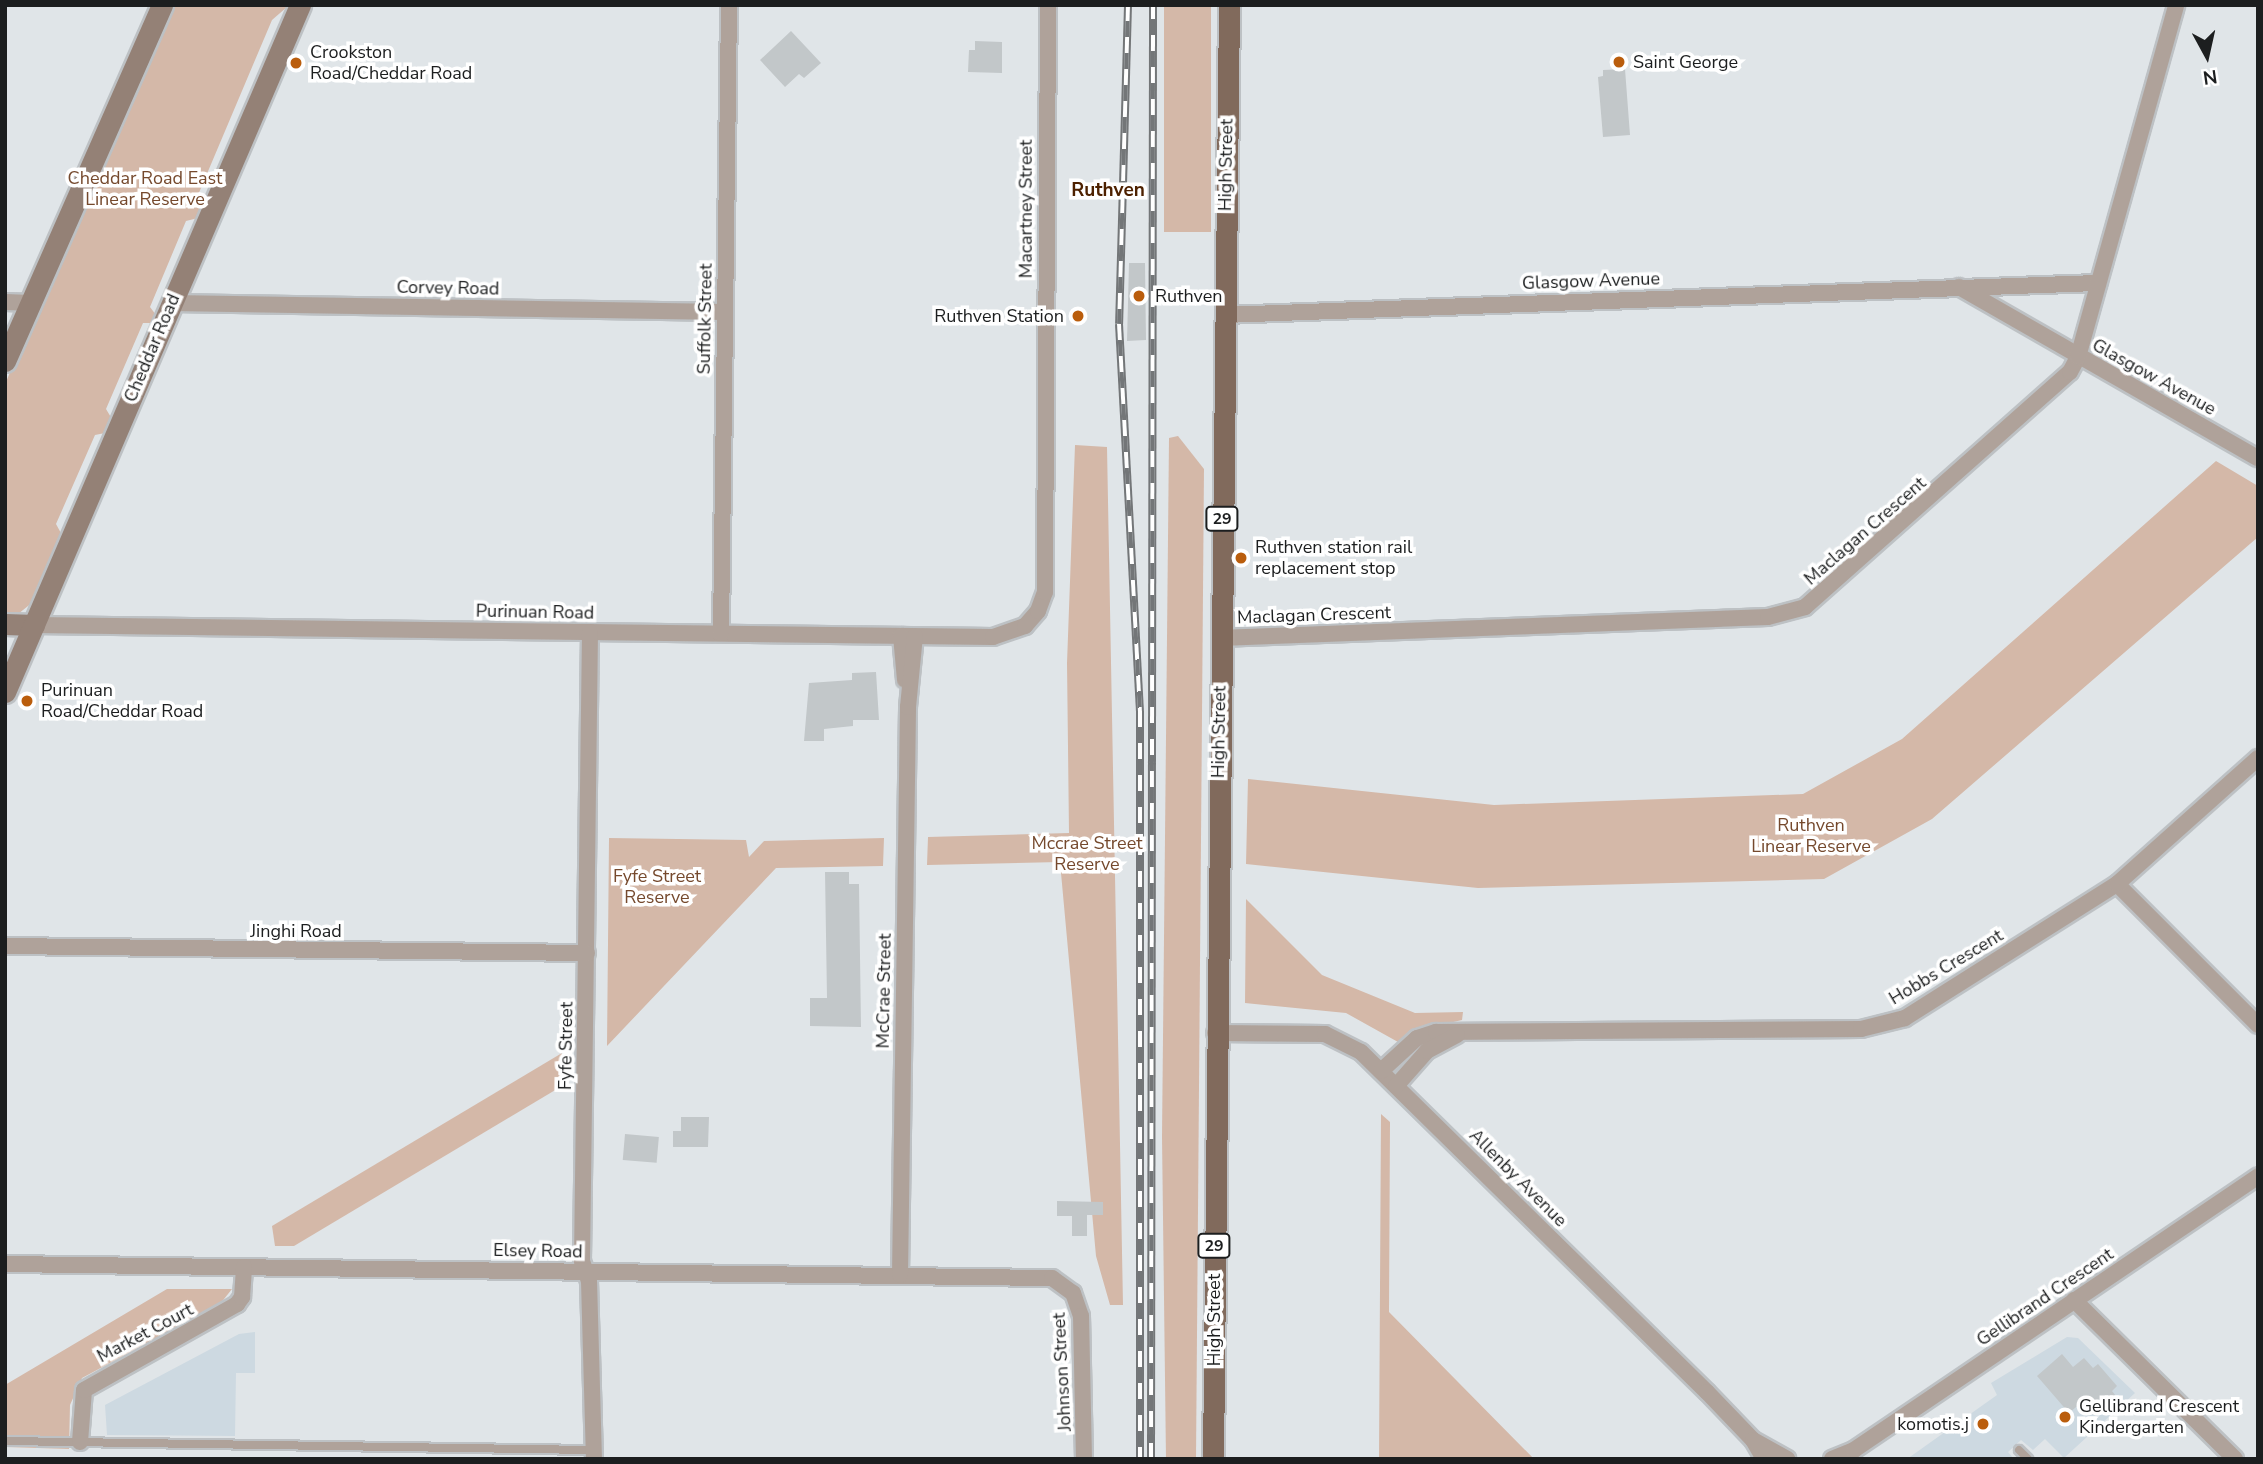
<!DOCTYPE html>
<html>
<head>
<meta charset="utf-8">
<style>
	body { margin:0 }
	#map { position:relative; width:2263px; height:1464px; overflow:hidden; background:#e0e5e8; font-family:"Nunito Sans",sans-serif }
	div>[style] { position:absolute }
	.built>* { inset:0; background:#cdd9e1 }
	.green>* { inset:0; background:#d4b8a8; transform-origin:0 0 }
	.building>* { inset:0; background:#c2c7c9; transform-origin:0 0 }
	.roads { filter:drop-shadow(2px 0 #bdc1c4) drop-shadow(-2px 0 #bdc1c4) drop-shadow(0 2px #bdc1c4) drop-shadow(0 -2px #bdc1c4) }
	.lane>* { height:8px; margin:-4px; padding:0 4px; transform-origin:4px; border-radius:4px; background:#afa29a }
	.street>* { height:16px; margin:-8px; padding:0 8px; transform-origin:8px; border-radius:8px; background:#afa29a }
	.secondary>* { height:21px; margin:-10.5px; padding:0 10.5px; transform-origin:10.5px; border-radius:10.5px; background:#948176 }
	.primary>* { height:21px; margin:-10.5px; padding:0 10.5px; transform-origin:10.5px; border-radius:10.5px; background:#816a5c }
	.rail>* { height:8px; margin-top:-4px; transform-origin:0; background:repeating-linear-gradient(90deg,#fff 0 16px,#737678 0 32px); box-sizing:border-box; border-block:2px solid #737678 }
	.dots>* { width:19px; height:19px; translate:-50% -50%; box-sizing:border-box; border:4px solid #fff; border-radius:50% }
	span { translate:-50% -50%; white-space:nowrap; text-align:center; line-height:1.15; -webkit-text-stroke:7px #fff; paint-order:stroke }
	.shield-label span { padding:2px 5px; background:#fff; border:2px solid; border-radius:5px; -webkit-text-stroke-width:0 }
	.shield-label { font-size:16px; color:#1c1e1f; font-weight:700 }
	.poi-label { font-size:18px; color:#1c1e1f }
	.left { translate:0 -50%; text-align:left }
	.right { translate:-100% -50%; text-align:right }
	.street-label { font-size:18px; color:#1c1e1f }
	.park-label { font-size:18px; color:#75492d }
	.neighbourhood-label { font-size:19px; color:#4d2100; font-weight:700 }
	.frame { position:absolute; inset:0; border:7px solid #1c1e1f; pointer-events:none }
	.north { position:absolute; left:2172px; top:21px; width:70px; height:70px; -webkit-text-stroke:5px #fff; paint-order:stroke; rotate:172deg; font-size:19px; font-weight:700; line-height:28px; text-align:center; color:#1c1e1f }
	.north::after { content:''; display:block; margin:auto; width:24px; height:32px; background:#1c1e1f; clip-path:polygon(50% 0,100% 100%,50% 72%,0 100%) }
</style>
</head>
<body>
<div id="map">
	<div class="built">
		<div style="clip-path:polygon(255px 1332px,255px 1373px,236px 1373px,235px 1436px,107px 1435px,105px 1405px,239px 1334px)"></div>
		<div style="clip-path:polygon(2067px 1337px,2078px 1338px,2135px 1393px,2064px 1458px,2045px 1439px,2033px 1450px,2021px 1440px,2008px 1452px,2014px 1459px,1907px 1459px,1997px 1395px,1991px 1383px)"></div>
	</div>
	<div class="green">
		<div style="clip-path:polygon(170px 5px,287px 7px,272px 20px,198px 195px,204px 205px,198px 218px,186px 221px,150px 307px,156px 315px,152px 323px,143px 323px,106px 409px,112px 419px,105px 433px,95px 435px,56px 524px,62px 535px,33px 602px,18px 614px,5px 614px,5px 384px)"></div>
		<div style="left:1164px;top:5px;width:47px;height:227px"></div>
		<div style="clip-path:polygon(1178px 436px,1204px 469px,1196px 1459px,1166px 1459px,1162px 1137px,1169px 438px)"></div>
		<div style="clip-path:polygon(1075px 445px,1107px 447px,1123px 1305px,1110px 1305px,1096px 1256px,1060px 862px,927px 865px,928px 837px,1069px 833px,1067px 663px)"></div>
		<div style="clip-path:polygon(2216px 461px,2258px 486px,2258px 537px,1932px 819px,1824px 879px,1478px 888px,1246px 864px,1248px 779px,1494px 805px,1803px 794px,1902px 739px)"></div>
		<div style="clip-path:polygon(609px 838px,746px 840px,749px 857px,764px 841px,884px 838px,883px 866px,776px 868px,607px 1046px)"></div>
		<div style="clip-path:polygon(1246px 899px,1322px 975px,1415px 1013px,1463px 1012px,1462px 1020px,1419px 1030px,1398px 1042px,1346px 1013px,1245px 1003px)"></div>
		<div style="clip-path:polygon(562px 1053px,562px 1086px,294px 1246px,275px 1246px,272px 1226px)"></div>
		<div style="clip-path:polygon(1381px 1114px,1390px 1122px,1389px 1312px,1534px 1459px,1379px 1459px)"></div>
		<div style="clip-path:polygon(167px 1289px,232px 1289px,220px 1304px,82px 1378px,70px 1405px,69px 1449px,5px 1447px,5px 1385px)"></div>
	</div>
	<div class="building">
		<div style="clip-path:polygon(791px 31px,821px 63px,804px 78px,799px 74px,785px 87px,760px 60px)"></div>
		<div style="clip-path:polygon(975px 41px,1002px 42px,1002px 73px,968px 72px,969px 50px,975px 50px)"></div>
		<div style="clip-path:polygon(1625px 69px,1630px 135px,1603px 137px,1598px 77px,1603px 76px,1603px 70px)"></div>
		<div style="clip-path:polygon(1129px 263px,1145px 263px,1146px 340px,1127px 341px)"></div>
		<div style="clip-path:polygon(876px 672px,879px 720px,853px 720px,853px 726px,824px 729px,824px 741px,804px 741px,809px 683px,852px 680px,852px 673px)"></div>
		<div style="clip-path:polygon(825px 872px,849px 872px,849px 884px,859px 884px,861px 1027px,810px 1026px,810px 998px,827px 998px)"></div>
		<div style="clip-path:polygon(681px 1117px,709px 1117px,708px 1147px,673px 1147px,673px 1131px,681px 1131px)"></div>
		<div style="left:625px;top:1134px;width:34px;height:26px;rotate:5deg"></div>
		<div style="clip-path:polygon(1057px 1201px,1103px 1202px,1103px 1215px,1087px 1215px,1087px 1236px,1072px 1236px,1072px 1216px,1057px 1216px)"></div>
		<div style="clip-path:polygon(2062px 1354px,2073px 1367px,2084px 1358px,2093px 1368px,2098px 1364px,2117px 1386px,2112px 1391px,2116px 1396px,2093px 1415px,2082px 1402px,2069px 1413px,2037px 1376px)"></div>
	</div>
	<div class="roads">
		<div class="lane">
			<div style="left:5px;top:1441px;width:586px;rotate:0.88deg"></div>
			<div style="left:2019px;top:1450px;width:13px;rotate:45deg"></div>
		</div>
		<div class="street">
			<div style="left:1959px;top:287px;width:344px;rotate:29.8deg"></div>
			<div style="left:5px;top:302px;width:25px;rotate:2deg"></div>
			<div style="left:172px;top:303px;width:552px;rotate:0.93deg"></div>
			<div style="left:1224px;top:315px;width:875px;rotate:-2.1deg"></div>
			<div style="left:34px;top:625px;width:959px;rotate:0.72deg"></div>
			<div style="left:993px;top:637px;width:34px;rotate:-19deg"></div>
			<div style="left:1025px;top:626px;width:20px;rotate:-49deg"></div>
			<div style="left:1038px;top:611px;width:20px;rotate:-70deg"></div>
			<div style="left:1045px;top:592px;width:587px;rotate:-89.71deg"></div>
			<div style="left:590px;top:632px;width:629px;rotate:90.73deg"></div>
			<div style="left:582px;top:1261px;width:21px;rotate:71deg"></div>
			<div style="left:589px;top:1281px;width:178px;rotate:88.4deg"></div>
			<div style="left:721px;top:633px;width:628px;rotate:-89.27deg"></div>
			<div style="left:901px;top:636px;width:44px;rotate:84.8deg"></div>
			<div style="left:1220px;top:638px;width:548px;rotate:-2.19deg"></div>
			<div style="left:1768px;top:617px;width:38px;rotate:-15deg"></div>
			<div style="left:1805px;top:607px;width:354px;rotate:-41.6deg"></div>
			<div style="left:2070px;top:372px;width:17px;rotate:-62deg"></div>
			<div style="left:2078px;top:357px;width:365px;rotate:-74.4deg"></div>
			<div style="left:2117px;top:884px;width:199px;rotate:45deg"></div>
			<div style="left:5px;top:946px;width:582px;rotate:0.69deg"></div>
			<div style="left:1215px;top:1033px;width:110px;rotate:0.5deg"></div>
			<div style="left:1325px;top:1034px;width:40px;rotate:26.6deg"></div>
			<div style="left:1361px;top:1052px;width:485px;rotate:44.5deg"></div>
			<div style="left:1707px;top:1392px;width:66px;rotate:46.2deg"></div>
			<div style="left:1753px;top:1440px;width:22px;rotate:60deg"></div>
			<div style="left:1381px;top:1071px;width:49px;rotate:-42.5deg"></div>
			<div style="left:1417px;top:1038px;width:20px;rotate:-18deg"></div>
			<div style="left:1436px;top:1032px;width:425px;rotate:-0.4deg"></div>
			<div style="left:1861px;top:1029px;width:45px;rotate:-14deg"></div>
			<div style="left:1905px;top:1018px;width:251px;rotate:-32.3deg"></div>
			<div style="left:2117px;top:884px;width:189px;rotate:-41.8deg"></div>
			<div style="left:1396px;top:1086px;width:47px;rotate:-48.5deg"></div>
			<div style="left:1427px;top:1051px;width:34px;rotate:-28deg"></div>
			<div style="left:5px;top:1264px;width:1047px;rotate:0.77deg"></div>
			<div style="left:1052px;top:1278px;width:26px;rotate:36deg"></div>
			<div style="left:1073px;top:1293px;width:24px;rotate:71deg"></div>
			<div style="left:1081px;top:1316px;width:143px;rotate:88.8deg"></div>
			<div style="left:900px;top:1275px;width:568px;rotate:-89.19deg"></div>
			<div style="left:908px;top:707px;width:71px;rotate:-84.4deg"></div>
			<div style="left:2074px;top:1300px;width:226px;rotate:44.6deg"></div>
			<div style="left:1755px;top:1441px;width:37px;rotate:29deg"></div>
			<div style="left:80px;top:1442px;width:52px;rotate:-85.6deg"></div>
			<div style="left:84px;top:1390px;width:176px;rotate:-29.3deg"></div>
			<div style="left:237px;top:1304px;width:9px;rotate:-54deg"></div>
			<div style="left:242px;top:1297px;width:30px;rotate:-86deg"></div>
			<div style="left:1832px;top:1459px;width:24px;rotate:-22deg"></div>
			<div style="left:1854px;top:1450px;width:488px;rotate:-34.1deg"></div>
		</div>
		<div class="secondary">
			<div style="left:5px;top:361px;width:389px;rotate:-66.2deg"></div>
			<div style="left:5px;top:624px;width:29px;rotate:2deg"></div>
			<div style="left:5px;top:692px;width:748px;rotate:-66.76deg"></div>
		</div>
		<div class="primary">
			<div style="left:1213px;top:1459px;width:1454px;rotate:-89.37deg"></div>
		</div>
	</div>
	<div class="rail">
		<div style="left:1128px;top:5px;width:319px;rotate:91.6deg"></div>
		<div style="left:1119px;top:324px;width:388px;rotate:86.9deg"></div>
		<div style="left:1140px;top:711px;width:748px;rotate:90deg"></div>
		<div style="left:1151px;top:1459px;width:1454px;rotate:-89.92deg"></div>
	</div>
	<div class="dots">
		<div style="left:1619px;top:62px;background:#ba5d0c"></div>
		<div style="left:296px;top:63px;background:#ba5d0c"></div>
		<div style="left:1139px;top:296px;background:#ba5d0c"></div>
		<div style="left:1078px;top:316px;background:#ba5d0c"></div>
		<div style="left:1241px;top:558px;background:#ba5d0c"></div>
		<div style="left:27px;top:701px;background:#ba5d0c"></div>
		<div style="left:2065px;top:1417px;background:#ba5d0c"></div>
		<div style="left:1983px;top:1424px;background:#ba5d0c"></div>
	</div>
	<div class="shield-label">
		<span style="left:1222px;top:519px">29</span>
		<span style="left:1214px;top:1246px">29</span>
	</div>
	<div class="poi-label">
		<span class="left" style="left:310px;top:63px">Crookston<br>Road/Cheddar Road</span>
		<span class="left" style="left:1633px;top:62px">Saint George</span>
		<span class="left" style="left:1155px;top:296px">Ruthven</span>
		<span class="right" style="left:1064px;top:316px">Ruthven Station</span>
		<span class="left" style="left:1255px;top:558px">Ruthven station rail<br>replacement stop</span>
		<span class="left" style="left:41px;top:701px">Purinuan<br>Road/Cheddar Road</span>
		<span class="left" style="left:2079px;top:1417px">Gellibrand Crescent<br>Kindergarten</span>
		<span class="right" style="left:1969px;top:1424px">komotis.j</span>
	</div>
	<div class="street-label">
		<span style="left:1226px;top:165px;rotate:-89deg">High Street</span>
		<span style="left:1026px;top:209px;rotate:-90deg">Macartney Street</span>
		<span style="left:1591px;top:281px;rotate:-2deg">Glasgow Avenue</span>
		<span style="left:448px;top:288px;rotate:1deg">Corvey Road</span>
		<span style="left:705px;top:319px;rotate:-89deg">Suffolk Street</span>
		<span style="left:152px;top:348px;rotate:-67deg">Cheddar Road</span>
		<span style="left:2154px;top:377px;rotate:29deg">Glasgow Avenue</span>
		<span style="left:1865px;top:531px;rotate:-41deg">Maclagan Crescent</span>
		<span style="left:535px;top:612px;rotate:1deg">Purinuan Road</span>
		<span style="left:1314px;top:615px;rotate:-2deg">Maclagan Crescent</span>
		<span style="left:1219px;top:732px;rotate:-89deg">High Street</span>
		<span style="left:296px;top:931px">Jinghi Road</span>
		<span style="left:1946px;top:967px;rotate:-31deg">Hobbs Crescent</span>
		<span style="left:884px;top:991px;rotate:-89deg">McCrae Street</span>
		<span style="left:566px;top:1046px;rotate:-89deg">Fyfe Street</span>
		<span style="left:1518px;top:1178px;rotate:45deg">Allenby Avenue</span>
		<span style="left:538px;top:1251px;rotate:1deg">Elsey Road</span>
		<span style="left:2045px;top:1297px;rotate:-34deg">Gellibrand Crescent</span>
		<span style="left:1214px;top:1320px;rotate:-90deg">High Street</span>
		<span style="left:145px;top:1333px;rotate:-28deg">Market Court</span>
		<span style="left:1062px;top:1372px;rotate:-93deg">Johnson Street</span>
	</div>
	<div class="park-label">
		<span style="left:145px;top:189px">Cheddar Road East<br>Linear Reserve</span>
		<span style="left:1811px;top:836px">Ruthven<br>Linear Reserve</span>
		<span style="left:1087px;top:854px">Mccrae Street<br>Reserve</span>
		<span style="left:657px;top:887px">Fyfe Street<br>Reserve</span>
	</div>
	<div class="neighbourhood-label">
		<span style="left:1108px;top:191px">Ruthven</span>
	</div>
	<div class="frame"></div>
	<div class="north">N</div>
</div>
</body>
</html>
